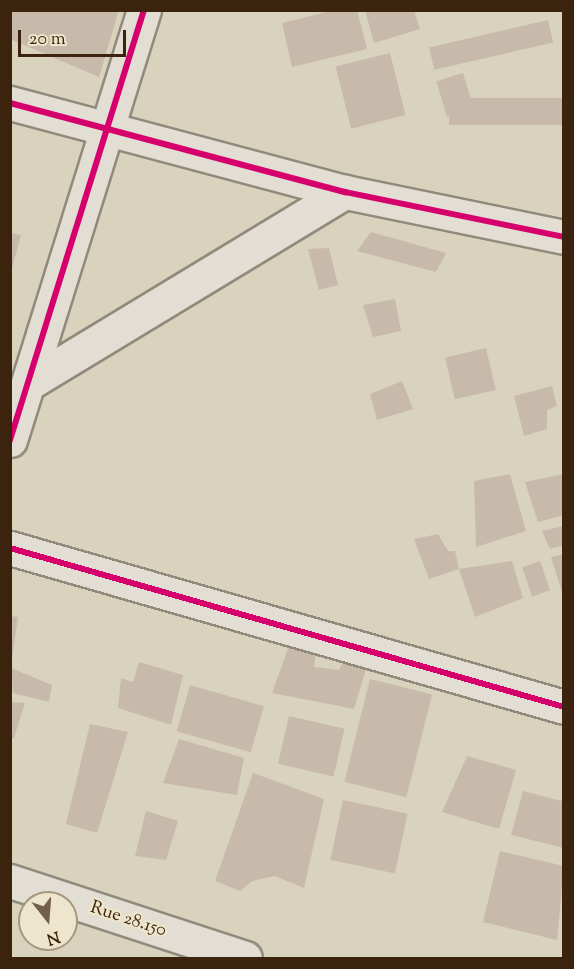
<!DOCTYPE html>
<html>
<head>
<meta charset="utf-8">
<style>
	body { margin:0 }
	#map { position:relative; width:574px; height:969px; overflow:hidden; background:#d9d2bd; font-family:"Sorts Mill Goudy",serif }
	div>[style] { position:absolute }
	.building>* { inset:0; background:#c8baaa; transform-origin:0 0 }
	.roads { filter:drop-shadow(2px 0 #918a7c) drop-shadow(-2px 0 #918a7c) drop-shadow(0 2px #918a7c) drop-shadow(0 -2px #918a7c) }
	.minor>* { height:33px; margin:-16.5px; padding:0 16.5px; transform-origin:16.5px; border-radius:16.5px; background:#e2ded3 }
	.cycleway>* { height:6px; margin:-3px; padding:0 3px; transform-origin:3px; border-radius:3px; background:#d6006c }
	span { translate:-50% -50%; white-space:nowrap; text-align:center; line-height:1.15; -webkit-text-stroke:4.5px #ede6cd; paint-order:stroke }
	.street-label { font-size:18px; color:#3c230d }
	.frame { position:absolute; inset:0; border:12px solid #3c230d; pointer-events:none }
	.north { position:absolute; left:18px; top:891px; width:60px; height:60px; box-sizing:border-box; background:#ede6cd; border:2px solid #a69880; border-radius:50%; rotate:163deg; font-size:16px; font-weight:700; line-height:24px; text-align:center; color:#3c230d }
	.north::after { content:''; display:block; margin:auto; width:21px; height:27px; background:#73604b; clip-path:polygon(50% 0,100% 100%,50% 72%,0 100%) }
	.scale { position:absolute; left:18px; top:30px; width:108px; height:27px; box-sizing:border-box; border:3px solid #3c230d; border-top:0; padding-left:8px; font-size:18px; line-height:21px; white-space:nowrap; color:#3c230d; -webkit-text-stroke:4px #ede6cd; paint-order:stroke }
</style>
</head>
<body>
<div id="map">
	<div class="building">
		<div style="clip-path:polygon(10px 10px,119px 10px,99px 77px,10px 39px)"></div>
		<div style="clip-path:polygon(334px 10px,357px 10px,367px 49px,292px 67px,282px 23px)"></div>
		<div style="clip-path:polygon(365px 10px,414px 10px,420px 29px,374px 43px)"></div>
		<div style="left:548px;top:20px;width:23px;height:122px;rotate:77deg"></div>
		<div style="left:390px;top:53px;width:64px;height:56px;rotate:76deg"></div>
		<div style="left:463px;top:73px;width:37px;height:28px;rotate:73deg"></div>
		<div style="left:564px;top:98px;width:27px;height:115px;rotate:90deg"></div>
		<div style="clip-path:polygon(371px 232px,446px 253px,436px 272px,357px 251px)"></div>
		<div style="clip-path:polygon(10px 233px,21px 235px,11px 272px,10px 272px)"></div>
		<div style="clip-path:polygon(329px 248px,338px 285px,319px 290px,308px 249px)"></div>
		<div style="clip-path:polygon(395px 299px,401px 331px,373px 337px,363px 305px)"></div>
		<div style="left:486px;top:348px;width:43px;height:42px;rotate:77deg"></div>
		<div style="clip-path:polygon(402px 381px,413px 409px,377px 420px,370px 394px)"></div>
		<div style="clip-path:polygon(552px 386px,557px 406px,547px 410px,547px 429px,524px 436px,514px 396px)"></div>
		<div style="clip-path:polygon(510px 474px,526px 531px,476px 547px,474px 481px)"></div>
		<div style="clip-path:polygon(564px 474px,564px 515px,538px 522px,525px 482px)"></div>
		<div style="clip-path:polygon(564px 526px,564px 545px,550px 549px,542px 531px)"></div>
		<div style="clip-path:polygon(438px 534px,448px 551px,455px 551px,459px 569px,429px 579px,414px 539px)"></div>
		<div style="clip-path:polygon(564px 554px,564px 595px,563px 595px,551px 557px)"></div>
		<div style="clip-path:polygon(512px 561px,523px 598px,475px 617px,459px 569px)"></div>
		<div style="left:540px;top:561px;width:31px;height:19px;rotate:71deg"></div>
		<div style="clip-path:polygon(10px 616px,18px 617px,12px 660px,10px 660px)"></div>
		<div style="clip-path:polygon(290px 643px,317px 647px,314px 667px,339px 670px,348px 652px,370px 656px,354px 709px,272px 693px)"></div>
		<div style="clip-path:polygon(139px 662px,183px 675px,171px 725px,118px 708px,121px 678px,133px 682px)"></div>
		<div style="clip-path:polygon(11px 668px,52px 685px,49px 702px,13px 693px)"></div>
		<div style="left:370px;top:679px;width:64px;height:106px;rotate:14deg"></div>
		<div style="left:190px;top:685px;width:77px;height:48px;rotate:16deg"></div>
		<div style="clip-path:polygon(10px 702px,25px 703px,14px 738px,10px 738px)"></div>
		<div style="left:289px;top:716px;width:57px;height:49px;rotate:13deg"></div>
		<div style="clip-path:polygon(90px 724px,128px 732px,97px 833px,66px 824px)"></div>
		<div style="clip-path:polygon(179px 739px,244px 758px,237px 795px,163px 783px)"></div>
		<div style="clip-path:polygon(467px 756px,516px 770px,499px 829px,442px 812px)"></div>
		<div style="clip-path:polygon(253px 773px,324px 799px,304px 888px,275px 876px,252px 881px,240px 891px,215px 881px)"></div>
		<div style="clip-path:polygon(523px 791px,561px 801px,564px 794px,564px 848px,511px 835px)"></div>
		<div style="left:343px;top:800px;width:66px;height:61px;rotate:12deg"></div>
		<div style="clip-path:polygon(146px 811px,178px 821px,166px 860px,135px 856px)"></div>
		<div style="clip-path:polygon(500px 851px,564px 866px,557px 940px,483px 922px)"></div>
	</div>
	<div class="roads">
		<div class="minor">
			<div style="left:10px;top:103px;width:347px;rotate:14.9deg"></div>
			<div style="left:345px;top:192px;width:224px;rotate:11.6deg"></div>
			<div style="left:29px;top:383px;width:369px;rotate:-31.2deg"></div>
			<div style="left:10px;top:440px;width:450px;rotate:-72.7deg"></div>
			<div style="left:10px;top:548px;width:576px;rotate:16.01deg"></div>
			<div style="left:10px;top:881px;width:247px;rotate:18.1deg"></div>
		</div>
	</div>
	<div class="cycleway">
		<div style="left:10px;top:103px;width:347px;rotate:14.9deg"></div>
		<div style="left:345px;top:192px;width:224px;rotate:11.6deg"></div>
		<div style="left:10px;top:440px;width:450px;rotate:-72.7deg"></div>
		<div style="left:10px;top:548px;width:576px;rotate:16.01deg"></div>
	</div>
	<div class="street-label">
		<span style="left:128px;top:920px;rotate:18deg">Rue 28.150</span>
	</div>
	<div class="frame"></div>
	<div class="north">N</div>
	<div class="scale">20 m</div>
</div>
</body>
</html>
